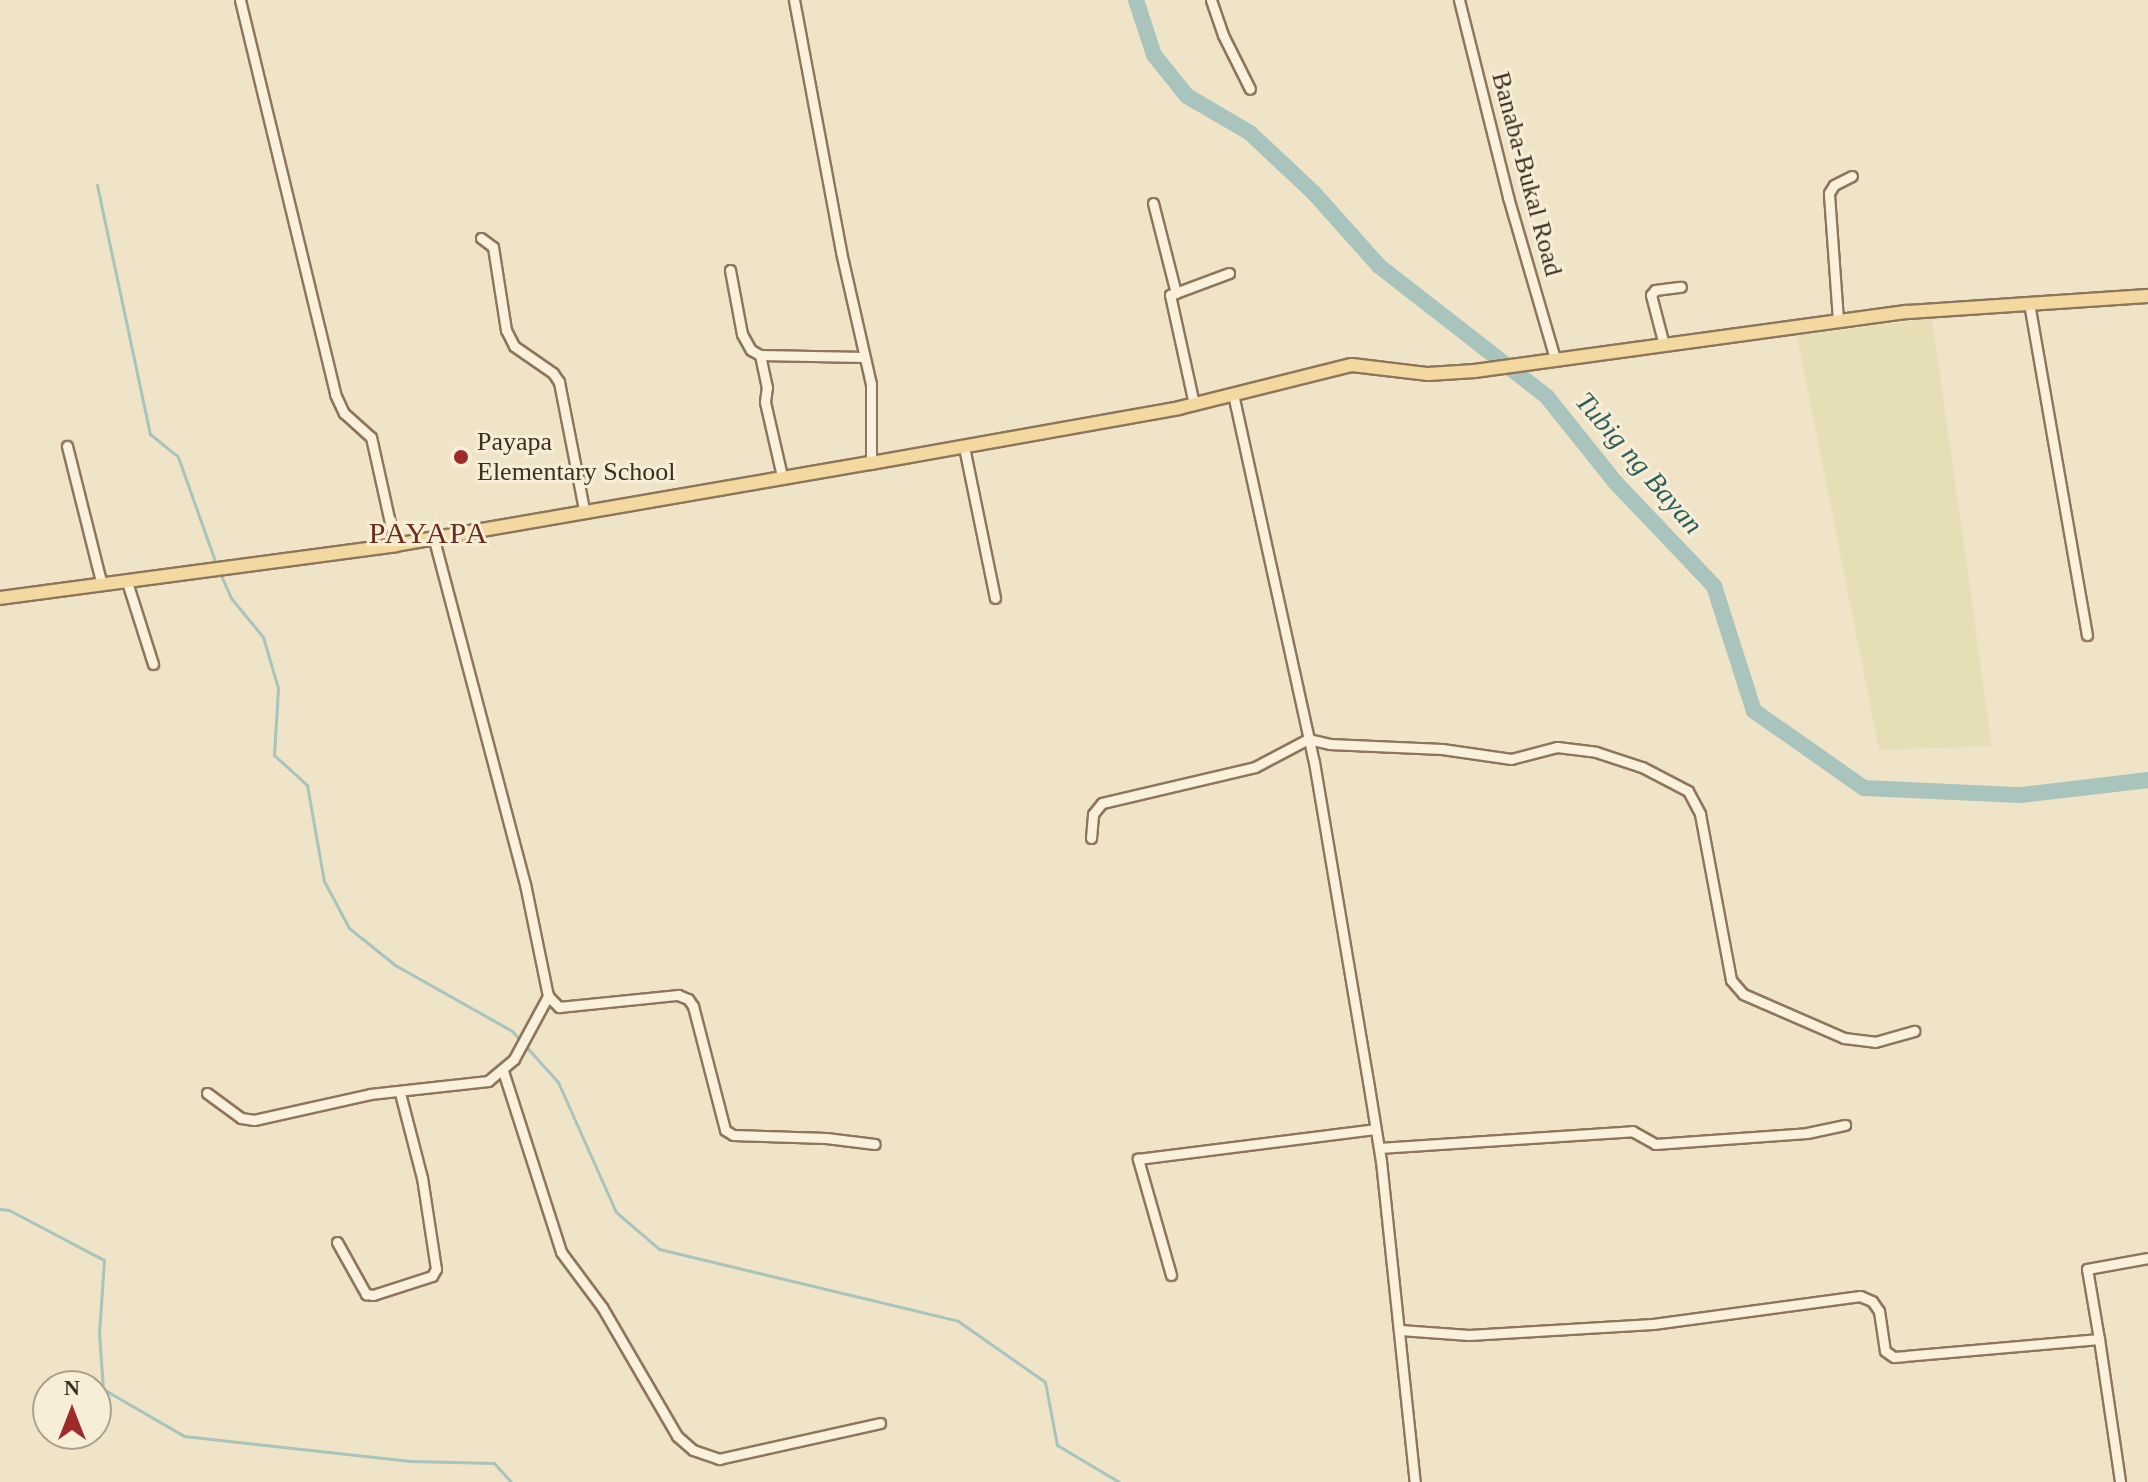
<!DOCTYPE html>
<html>
<head>
<meta charset="utf-8">
<style>
	body { margin:0 }
	#map { position:relative; width:2148px; height:1482px; overflow:hidden; background:#f0e4c8; font-family:Georgia,serif }
	div>[style] { position:absolute }
	.farmland>* { inset:0; background:#e6deb5 }
	.stream>* { height:3px; margin:-1.5px; padding:0 1.5px; transform-origin:1.5px; border-radius:1.5px; background:#a9c4bc }
	.river>* { height:16px; margin:-8px; padding:0 8px; transform-origin:8px; border-radius:8px; background:#a9c4bc }
	.roads { filter:drop-shadow(2px 0 #8d765c) drop-shadow(-2px 0 #8d765c) drop-shadow(0 2px #8d765c) drop-shadow(0 -2px #8d765c) }
	.minor>* { height:9px; margin:-4.5px; padding:0 4.5px; transform-origin:4.5px; border-radius:4.5px; background:#faf1dc }
	.major>* { height:12px; margin:-6px; padding:0 6px; transform-origin:6px; border-radius:6px; background:#f3d9a0 }
	.dots>* { width:22px; height:22px; translate:-50% -50%; box-sizing:border-box; border:4px solid #f7eed8; border-radius:50% }
	span { translate:-50% -50%; white-space:nowrap; text-align:center; line-height:1.15; -webkit-text-stroke:6px #f7eed8; paint-order:stroke }
	.street-label { font-size:26px; color:#3d2e20 }
	.poi-label { font-size:26px; color:#3d2e20 }
	.left { translate:0 -50%; text-align:left }
	.water-label { font-size:28px; color:#2f5d5a; font-style:italic }
	.quarter-label { font-size:30px; color:#6b2e1e; letter-spacing:2px }
	.north { position:absolute; left:32px; top:1370px; width:80px; height:80px; box-sizing:border-box; background:#f7eed8; border:2px solid #ada18e; border-radius:50%; rotate:0deg; font-size:22px; font-weight:700; line-height:32px; text-align:center; color:#3d2e20 }
	.north::after { content:''; display:block; margin:auto; width:28px; height:36px; background:#9e2a2b; clip-path:polygon(50% 0,100% 100%,50% 72%,0 100%) }
</style>
</head>
<body>
<div id="map">
	<div class="farmland">
		<div style="clip-path:polygon(1932px 318px,1992px 746px,1879px 750px,1797px 336px)"></div>
	</div>
	<div class="stream">
		<div style="left:97px;top:185px;width:255px;rotate:78deg"></div>
		<div style="left:150px;top:434px;width:36px;rotate:39deg"></div>
		<div style="left:178px;top:457px;width:114px;rotate:70.4deg"></div>
		<div style="left:219px;top:571px;width:30px;rotate:66deg"></div>
		<div style="left:231px;top:598px;width:50px;rotate:50.6deg"></div>
		<div style="left:263px;top:637px;width:53px;rotate:73.6deg"></div>
		<div style="left:278px;top:688px;width:67px;rotate:93.4deg"></div>
		<div style="left:274px;top:755px;width:45px;rotate:42.3deg"></div>
		<div style="left:307px;top:785px;width:97px;rotate:80deg"></div>
		<div style="left:324px;top:881px;width:53px;rotate:62deg"></div>
		<div style="left:349px;top:928px;width:59px;rotate:38.8deg"></div>
		<div style="left:395px;top:965px;width:134px;rotate:29.4deg"></div>
		<div style="left:512px;top:1031px;width:69px;rotate:48deg"></div>
		<div style="left:558px;top:1082px;width:142px;rotate:66deg"></div>
		<div style="left:616px;top:1212px;width:57px;rotate:40.7deg"></div>
		<div style="left:659px;top:1249px;width:308px;rotate:13.5deg"></div>
		<div style="left:958px;top:1321px;width:106px;rotate:35deg"></div>
		<div style="left:1045px;top:1382px;width:64px;rotate:79.2deg"></div>
		<div style="left:1057px;top:1445px;width:72px;rotate:30.8deg"></div>
		<div style="left:0;top:1209px;width:9px;rotate:6deg"></div>
		<div style="left:9px;top:1210px;width:107px;rotate:27.8deg"></div>
		<div style="left:104px;top:1260px;width:73px;rotate:93.9deg"></div>
		<div style="left:99px;top:1333px;width:56px;rotate:85.9deg"></div>
		<div style="left:103px;top:1389px;width:94px;rotate:30.1deg"></div>
		<div style="left:184px;top:1436px;width:228px;rotate:6.3deg"></div>
		<div style="left:411px;top:1461px;width:83px;rotate:1.4deg"></div>
		<div style="left:494px;top:1463px;width:25px;rotate:48deg"></div>
	</div>
	<div class="river">
		<div style="left:1136px;top:0;width:58px;rotate:71.9deg"></div>
		<div style="left:1154px;top:55px;width:53px;rotate:51.2deg"></div>
		<div style="left:1187px;top:96px;width:73px;rotate:30.4deg"></div>
		<div style="left:1250px;top:133px;width:88px;rotate:43.2deg"></div>
		<div style="left:1314px;top:193px;width:98px;rotate:48.3deg"></div>
		<div style="left:1379px;top:266px;width:213px;rotate:37.9deg"></div>
		<div style="left:1547px;top:397px;width:109px;rotate:51.3deg"></div>
		<div style="left:1615px;top:482px;width:144px;rotate:46.4deg"></div>
		<div style="left:1714px;top:586px;width:131px;rotate:72.3deg"></div>
		<div style="left:1754px;top:711px;width:134px;rotate:35deg"></div>
		<div style="left:1864px;top:788px;width:157px;rotate:2.6deg"></div>
		<div style="left:2021px;top:795px;width:128px;rotate:-6.7deg"></div>
	</div>
	<div class="roads">
		<div class="minor">
			<div style="left:240px;top:0;width:405px;rotate:76.4deg"></div>
			<div style="left:335px;top:394px;width:21px;rotate:65deg"></div>
			<div style="left:344px;top:413px;width:36px;rotate:42deg"></div>
			<div style="left:371px;top:437px;width:111px;rotate:77.5deg"></div>
			<div style="left:794px;top:0;width:256px;rotate:79.4deg"></div>
			<div style="left:841px;top:252px;width:135px;rotate:77.2deg"></div>
			<div style="left:871px;top:384px;width:79px;rotate:90deg"></div>
			<div style="left:1211px;top:0;width:37px;rotate:71deg"></div>
			<div style="left:1223px;top:35px;width:60px;rotate:63.4deg"></div>
			<div style="left:1459px;top:0;width:203px;rotate:76deg"></div>
			<div style="left:1508px;top:197px;width:169px;rotate:73.8deg"></div>
			<div style="left:1153px;top:203px;width:93px;rotate:75.7deg"></div>
			<div style="left:481px;top:238px;width:15px;rotate:37deg"></div>
			<div style="left:493px;top:247px;width:84px;rotate:81.1deg"></div>
			<div style="left:506px;top:330px;width:18px;rotate:63deg"></div>
			<div style="left:514px;top:346px;width:47px;rotate:34.7deg"></div>
			<div style="left:553px;top:373px;width:11px;rotate:56deg"></div>
			<div style="left:559px;top:382px;width:130px;rotate:78.9deg"></div>
			<div style="left:730px;top:270px;width:65px;rotate:79.4deg"></div>
			<div style="left:742px;top:334px;width:18px;rotate:61deg"></div>
			<div style="left:751px;top:350px;width:10px;rotate:29deg"></div>
			<div style="left:760px;top:355px;width:104px;rotate:1.1deg"></div>
			<div style="left:2029px;top:303px;width:337px;rotate:80.1deg"></div>
			<div style="left:1838px;top:320px;width:127px;rotate:-94.1deg"></div>
			<div style="left:1829px;top:193px;width:9px;rotate:-58deg"></div>
			<div style="left:1834px;top:185px;width:20px;rotate:-27deg"></div>
			<div style="left:1664px;top:345px;width:52px;rotate:-104.6deg"></div>
			<div style="left:1651px;top:295px;width:6px;rotate:-51deg"></div>
			<div style="left:1655px;top:290px;width:26px;rotate:-7deg"></div>
			<div style="left:760px;top:355px;width:33px;rotate:78deg"></div>
			<div style="left:767px;top:387px;width:15px;rotate:98deg"></div>
			<div style="left:765px;top:402px;width:76px;rotate:77.1deg"></div>
			<div style="left:1233px;top:394px;width:377px;rotate:77.6deg"></div>
			<div style="left:1314px;top:762px;width:324px;rotate:80.4deg"></div>
			<div style="left:1368px;top:1081px;width:81px;rotate:80.8deg"></div>
			<div style="left:1381px;top:1161px;width:323px;rotate:84deg"></div>
			<div style="left:1194px;top:404px;width:112px;rotate:-102.4deg"></div>
			<div style="left:1170px;top:295px;width:63px;rotate:-20.4deg"></div>
			<div style="left:67px;top:446px;width:143px;rotate:75.9deg"></div>
			<div style="left:964px;top:447px;width:154px;rotate:78.4deg"></div>
			<div style="left:433px;top:536px;width:360px;rotate:75.2deg"></div>
			<div style="left:525px;top:884px;width:114px;rotate:78.4deg"></div>
			<div style="left:548px;top:996px;width:16px;rotate:45deg"></div>
			<div style="left:559px;top:1007px;width:120px;rotate:-5.8deg"></div>
			<div style="left:678px;top:995px;width:11px;rotate:22deg"></div>
			<div style="left:688px;top:999px;width:9px;rotate:54deg"></div>
			<div style="left:693px;top:1006px;width:128px;rotate:75.5deg"></div>
			<div style="left:725px;top:1130px;width:9px;rotate:32deg"></div>
			<div style="left:733px;top:1135px;width:93px;rotate:1.8deg"></div>
			<div style="left:826px;top:1138px;width:49px;rotate:7deg"></div>
			<div style="left:127px;top:582px;width:86px;rotate:72.4deg"></div>
			<div style="left:1091px;top:838px;width:24px;rotate:-85deg"></div>
			<div style="left:1093px;top:814px;width:14px;rotate:-51deg"></div>
			<div style="left:1102px;top:803px;width:157px;rotate:-13.2deg"></div>
			<div style="left:1255px;top:767px;width:60px;rotate:-27.8deg"></div>
			<div style="left:1308px;top:739px;width:22px;rotate:13deg"></div>
			<div style="left:1329px;top:744px;width:113px;rotate:2.5deg"></div>
			<div style="left:1442px;top:749px;width:70px;rotate:8.2deg"></div>
			<div style="left:1511px;top:759px;width:48px;rotate:-14.6deg"></div>
			<div style="left:1557px;top:747px;width:39px;rotate:7deg"></div>
			<div style="left:1596px;top:752px;width:48px;rotate:18.1deg"></div>
			<div style="left:1642px;top:767px;width:52px;rotate:27.6deg"></div>
			<div style="left:1688px;top:791px;width:26px;rotate:62deg"></div>
			<div style="left:1700px;top:814px;width:169px;rotate:79.4deg"></div>
			<div style="left:1731px;top:980px;width:18px;rotate:49deg"></div>
			<div style="left:1743px;top:994px;width:110px;rotate:23.5deg"></div>
			<div style="left:1844px;top:1038px;width:31px;rotate:7deg"></div>
			<div style="left:1875px;top:1042px;width:41px;rotate:-15.8deg"></div>
			<div style="left:503px;top:1071px;width:190px;rotate:72.2deg"></div>
			<div style="left:561px;top:1252px;width:69px;rotate:53.3deg"></div>
			<div style="left:602px;top:1307px;width:149px;rotate:59.8deg"></div>
			<div style="left:677px;top:1436px;width:21px;rotate:41deg"></div>
			<div style="left:693px;top:1450px;width:28px;rotate:19deg"></div>
			<div style="left:719px;top:1459px;width:165px;rotate:-12.6deg"></div>
			<div style="left:207px;top:1093px;width:42px;rotate:36.3deg"></div>
			<div style="left:241px;top:1118px;width:13px;rotate:9deg"></div>
			<div style="left:254px;top:1120px;width:119px;rotate:-12.6deg"></div>
			<div style="left:370px;top:1094px;width:119px;rotate:-6.3deg"></div>
			<div style="left:488px;top:1081px;width:34px;rotate:-40deg"></div>
			<div style="left:514px;top:1059px;width:72px;rotate:-61.6deg"></div>
			<div style="left:1379px;top:1148px;width:254px;rotate:-3.8deg"></div>
			<div style="left:1632px;top:1131px;width:26px;rotate:29deg"></div>
			<div style="left:1655px;top:1144px;width:152px;rotate:-4.1deg"></div>
			<div style="left:1807px;top:1133px;width:39px;rotate:-12deg"></div>
			<div style="left:337px;top:1242px;width:60px;rotate:60.9deg"></div>
			<div style="left:366px;top:1294px;width:7px;rotate:8deg"></div>
			<div style="left:373px;top:1295px;width:62px;rotate:-17.9deg"></div>
			<div style="left:432px;top:1276px;width:8px;rotate:-60deg"></div>
			<div style="left:436px;top:1269px;width:92px;rotate:-98.7deg"></div>
			<div style="left:422px;top:1178px;width:88px;rotate:-104.5deg"></div>
			<div style="left:1171px;top:1275px;width:121px;rotate:-105.9deg"></div>
			<div style="left:1138px;top:1159px;width:238px;rotate:-7.2deg"></div>
			<div style="left:1400px;top:1330px;width:69px;rotate:4.1deg"></div>
			<div style="left:1469px;top:1335px;width:184px;rotate:-3.4deg"></div>
			<div style="left:1653px;top:1324px;width:209px;rotate:-7.7deg"></div>
			<div style="left:1860px;top:1296px;width:13px;rotate:23deg"></div>
			<div style="left:1872px;top:1301px;width:12px;rotate:55deg"></div>
			<div style="left:1879px;top:1311px;width:40px;rotate:81.5deg"></div>
			<div style="left:1885px;top:1351px;width:11px;rotate:34deg"></div>
			<div style="left:1894px;top:1357px;width:206px;rotate:-5deg"></div>
			<div style="left:2099px;top:1339px;width:145px;rotate:81.6deg"></div>
			<div style="left:2099px;top:1339px;width:71px;rotate:-99.7deg"></div>
			<div style="left:2087px;top:1269px;width:62px;rotate:-10.2deg"></div>
		</div>
		<div class="major">
			<div style="left:0;top:598px;width:399px;rotate:-7.6deg"></div>
			<div style="left:395px;top:545px;width:483px;rotate:-9.8deg"></div>
			<div style="left:871px;top:463px;width:313px;rotate:-10.1deg"></div>
			<div style="left:1179px;top:408px;width:178px;rotate:-14deg"></div>
			<div style="left:1352px;top:365px;width:77px;rotate:6.8deg"></div>
			<div style="left:1428px;top:374px;width:47px;rotate:-3.7deg"></div>
			<div style="left:1475px;top:371px;width:436px;rotate:-7.8deg"></div>
			<div style="left:1907px;top:312px;width:242px;rotate:-3.8deg"></div>
		</div>
	</div>
	<div class="dots">
		<div style="left:461px;top:457px;background:#9e2a2b"></div>
	</div>
	<div class="street-label">
		<span style="left:1527px;top:174px;rotate:75deg">Banaba-Bukal Road</span>
	</div>
	<div class="poi-label">
		<span class="left" style="left:477px;top:457px">Payapa<br>Elementary School</span>
	</div>
	<div class="water-label">
		<span style="left:1639px;top:463px;rotate:49deg">Tubig ng Bayan</span>
	</div>
	<div class="quarter-label">
		<span style="left:429px;top:533px">PAYAPA</span>
	</div>
	<div class="north">N</div>
</div>
</body>
</html>
